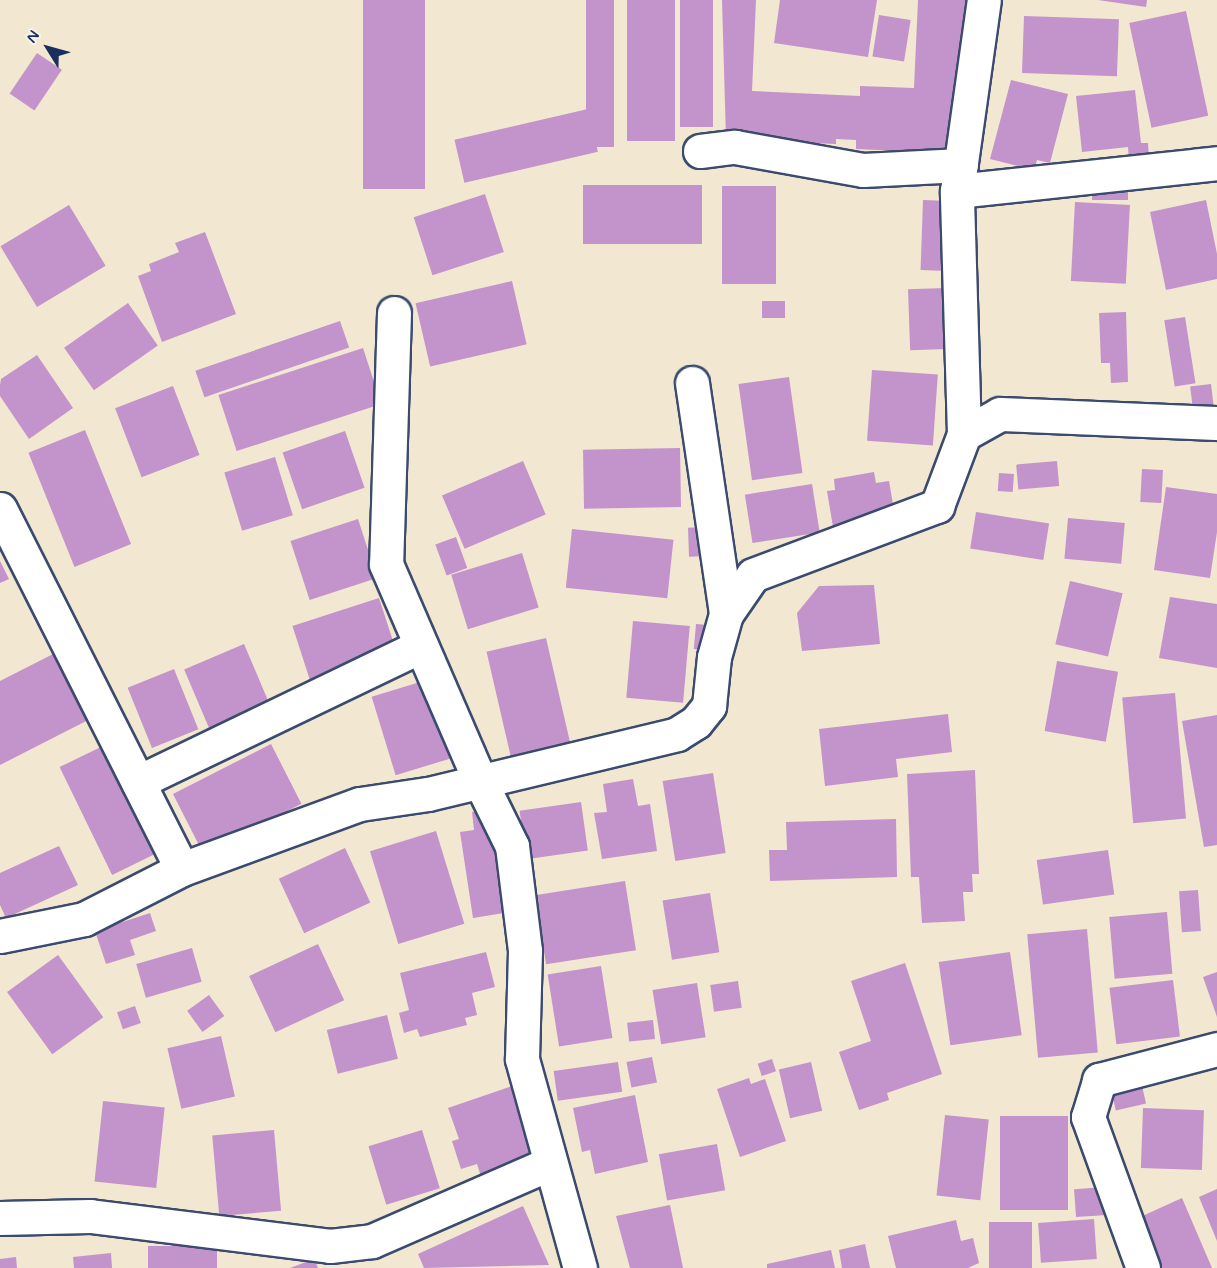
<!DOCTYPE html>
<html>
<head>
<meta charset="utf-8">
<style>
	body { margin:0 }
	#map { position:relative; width:1217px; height:1268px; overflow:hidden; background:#f2e7d0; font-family:Mynerve,sans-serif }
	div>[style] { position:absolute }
	.building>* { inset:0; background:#c393cb; transform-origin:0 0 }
	.roads { filter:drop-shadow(2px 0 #3b4b6f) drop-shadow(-2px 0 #3b4b6f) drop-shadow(0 2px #3b4b6f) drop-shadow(0 -2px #3b4b6f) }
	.minor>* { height:33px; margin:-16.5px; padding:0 16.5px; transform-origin:16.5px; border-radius:16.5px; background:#fff }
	span { translate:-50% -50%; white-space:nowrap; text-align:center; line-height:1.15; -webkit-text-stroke:4.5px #f7f3e8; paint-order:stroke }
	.north { position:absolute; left:18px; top:18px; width:60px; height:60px; -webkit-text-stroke:4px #f7f3e8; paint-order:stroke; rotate:307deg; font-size:16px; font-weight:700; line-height:24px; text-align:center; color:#1b2f5e }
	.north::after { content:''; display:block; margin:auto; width:21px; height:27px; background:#1b2f5e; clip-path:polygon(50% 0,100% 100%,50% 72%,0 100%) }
</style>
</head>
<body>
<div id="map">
	<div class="building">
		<div style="left:363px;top:0;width:62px;height:189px"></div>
		<div style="left:586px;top:0;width:28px;height:147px"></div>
		<div style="left:627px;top:0;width:48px;height:141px"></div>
		<div style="left:680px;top:0;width:33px;height:127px"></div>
		<div style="clip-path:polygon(722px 0,756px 0,752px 91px,860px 96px,860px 86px,914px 88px,918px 0,975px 0,966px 154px,856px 149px,856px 140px,836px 139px,836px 144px,726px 139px)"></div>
		<div style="clip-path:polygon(780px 0,877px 0,868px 57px,774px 43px)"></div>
		<div style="clip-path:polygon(1098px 0,1147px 0,1146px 7px)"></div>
		<div style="left:1186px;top:11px;width:107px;height:58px;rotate:78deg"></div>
		<div style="left:879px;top:15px;width:32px;height:42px;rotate:9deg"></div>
		<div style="left:1024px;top:16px;width:95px;height:57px;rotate:2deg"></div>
		<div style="left:37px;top:53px;width:30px;height:49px;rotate:34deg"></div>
		<div style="clip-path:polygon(1011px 80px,1068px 94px,1050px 163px,1037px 160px,1034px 170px,990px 159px)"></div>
		<div style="clip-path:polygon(1135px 90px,1141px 143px,1148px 143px,1149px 159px,1129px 161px,1128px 147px,1082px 152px,1076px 96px)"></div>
		<div style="left:588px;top:109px;width:44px;height:137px;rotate:77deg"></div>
		<div style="left:583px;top:185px;width:119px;height:59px"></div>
		<div style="left:1092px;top:185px;width:36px;height:15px"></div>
		<div style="left:722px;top:186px;width:54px;height:98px"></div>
		<div style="left:485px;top:194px;width:61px;height:75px;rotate:72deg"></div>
		<div style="left:923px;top:200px;width:27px;height:70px;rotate:2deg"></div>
		<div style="clip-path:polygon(1206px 200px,1217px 254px,1217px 279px,1166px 290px,1150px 212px)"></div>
		<div style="left:1075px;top:202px;width:55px;height:79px;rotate:3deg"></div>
		<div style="left:69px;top:205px;width:71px;height:80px;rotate:59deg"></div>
		<div style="clip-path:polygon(205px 232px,236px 314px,162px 342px,138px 276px,151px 271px,149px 264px,179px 252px,175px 243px)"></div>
		<div style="left:512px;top:281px;width:65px;height:99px;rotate:77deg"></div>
		<div style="left:945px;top:288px;width:61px;height:37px;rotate:88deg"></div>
		<div style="left:762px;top:301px;width:23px;height:17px"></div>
		<div style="left:128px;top:303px;width:52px;height:78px;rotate:55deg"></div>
		<div style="clip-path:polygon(1126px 312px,1128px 382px,1111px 383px,1110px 363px,1101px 363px,1099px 313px)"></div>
		<div style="left:1185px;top:317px;width:67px;height:21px;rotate:81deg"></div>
		<div style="left:340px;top:321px;width:28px;height:153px;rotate:71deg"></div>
		<div style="left:363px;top:348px;width:59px;height:152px;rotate:72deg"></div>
		<div style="clip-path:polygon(37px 355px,73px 408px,29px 439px,0 396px,0 385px,1px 379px)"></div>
		<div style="left:872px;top:370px;width:66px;height:71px;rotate:4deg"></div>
		<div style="left:789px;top:377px;width:97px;height:51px;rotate:82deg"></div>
		<div style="left:1211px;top:384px;width:25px;height:21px;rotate:83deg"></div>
		<div style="left:173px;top:386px;width:74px;height:62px;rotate:69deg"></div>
		<div style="left:85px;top:430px;width:123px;height:61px;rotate:68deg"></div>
		<div style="left:345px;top:431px;width:60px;height:66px;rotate:71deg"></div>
		<div style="left:680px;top:448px;width:59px;height:97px;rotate:89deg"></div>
		<div style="left:275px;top:457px;width:61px;height:53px;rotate:73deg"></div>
		<div style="left:523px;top:461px;width:58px;height:88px;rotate:67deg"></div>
		<div style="left:1057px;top:461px;width:25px;height:41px;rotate:85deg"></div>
		<div style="left:1142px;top:469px;width:21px;height:33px;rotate:3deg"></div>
		<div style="clip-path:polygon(874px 472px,876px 483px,889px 481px,895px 516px,833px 527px,827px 491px,835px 490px,834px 479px)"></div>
		<div style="left:999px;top:473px;width:15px;height:18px;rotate:4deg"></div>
		<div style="left:812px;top:484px;width:49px;height:68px;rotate:81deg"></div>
		<div style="clip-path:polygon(1166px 487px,1217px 494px,1217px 532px,1210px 578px,1154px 570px)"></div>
		<div style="left:976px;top:512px;width:74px;height:37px;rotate:9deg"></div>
		<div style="left:1068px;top:518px;width:57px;height:41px;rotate:5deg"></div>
		<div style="left:358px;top:519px;width:62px;height:71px;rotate:72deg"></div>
		<div style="left:708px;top:527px;width:29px;height:20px;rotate:88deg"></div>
		<div style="left:572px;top:529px;width:102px;height:59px;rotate:6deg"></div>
		<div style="left:456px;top:537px;width:33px;height:22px;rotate:70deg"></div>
		<div style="left:522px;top:553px;width:57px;height:74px;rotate:73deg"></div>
		<div style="clip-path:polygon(0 561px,9px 579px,0 583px)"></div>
		<div style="left:1070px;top:581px;width:54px;height:65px;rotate:13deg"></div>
		<div style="clip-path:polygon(874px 585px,880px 644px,802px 651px,797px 613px,819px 586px)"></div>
		<div style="clip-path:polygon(1170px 597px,1217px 604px,1217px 668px,1159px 658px)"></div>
		<div style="left:379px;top:598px;width:56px;height:91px;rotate:72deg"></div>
		<div style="left:633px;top:621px;width:57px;height:77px;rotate:5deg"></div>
		<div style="left:696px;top:624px;width:21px;height:25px;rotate:5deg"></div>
		<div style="left:546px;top:638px;width:110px;height:61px;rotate:77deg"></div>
		<div style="left:244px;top:644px;width:65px;height:65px;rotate:67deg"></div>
		<div style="clip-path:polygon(63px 649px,96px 716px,0 765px,0 681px)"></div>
		<div style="left:1057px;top:661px;width:62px;height:71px;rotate:10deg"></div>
		<div style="left:174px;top:669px;width:65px;height:50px;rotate:68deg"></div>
		<div style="left:430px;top:679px;width:82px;height:61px;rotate:73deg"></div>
		<div style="left:1175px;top:693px;width:126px;height:53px;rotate:85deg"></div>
		<div style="clip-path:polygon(948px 714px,952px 752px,896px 759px,898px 777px,825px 786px,819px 729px)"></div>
		<div style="clip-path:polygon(1217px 715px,1217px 845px,1204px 847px,1182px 721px)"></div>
		<div style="left:109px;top:743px;width:120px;height:55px;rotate:64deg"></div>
		<div style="left:271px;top:744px;width:67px;height:110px;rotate:63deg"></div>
		<div style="clip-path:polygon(975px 770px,979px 874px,972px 874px,973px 892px,963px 892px,965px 921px,922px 923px,919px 877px,911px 877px,907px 774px)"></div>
		<div style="left:713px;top:773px;width:81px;height:51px;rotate:81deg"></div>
		<div style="clip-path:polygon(633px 779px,638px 806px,650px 804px,657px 851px,602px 859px,594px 813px,607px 812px,603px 784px)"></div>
		<div style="left:581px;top:802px;width:49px;height:62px;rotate:82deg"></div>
		<div style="clip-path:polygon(488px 809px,504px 913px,473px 918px,460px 832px,474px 830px,472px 812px)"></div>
		<div style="clip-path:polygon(896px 819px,897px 877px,770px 881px,769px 850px,787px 850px,786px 822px)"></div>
		<div style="left:436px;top:831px;width:97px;height:69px;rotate:73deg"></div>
		<div style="clip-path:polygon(59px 846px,78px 885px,6px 918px,0 905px,0 873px)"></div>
		<div style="left:345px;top:848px;width:60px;height:73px;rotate:65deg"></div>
		<div style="left:1108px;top:850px;width:45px;height:72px;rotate:82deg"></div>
		<div style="left:625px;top:881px;width:70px;height:91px;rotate:81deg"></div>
		<div style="left:1198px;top:890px;width:41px;height:19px;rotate:86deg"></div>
		<div style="left:710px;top:893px;width:60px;height:48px;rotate:81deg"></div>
		<div style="left:1167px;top:912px;width:62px;height:58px;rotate:85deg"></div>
		<div style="clip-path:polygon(150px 913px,156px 931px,130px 940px,135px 955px,106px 964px,95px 931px)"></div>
		<div style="left:1087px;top:929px;width:124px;height:60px;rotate:85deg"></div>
		<div style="left:318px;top:944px;width:62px;height:76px;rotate:65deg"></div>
		<div style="left:192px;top:948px;width:35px;height:58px;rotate:74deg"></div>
		<div style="clip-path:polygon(486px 952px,495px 987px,472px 993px,477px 1015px,465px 1018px,467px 1025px,420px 1037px,417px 1029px,404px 1033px,399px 1013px,409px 1010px,400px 973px)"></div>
		<div style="left:1010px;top:952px;width:84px;height:72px;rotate:82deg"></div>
		<div style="left:58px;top:955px;width:77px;height:63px;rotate:54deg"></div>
		<div style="clip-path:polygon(905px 963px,942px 1074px,887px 1093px,889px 1100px,859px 1110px,839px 1052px,871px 1041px,851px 981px)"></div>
		<div style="left:601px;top:966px;width:73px;height:54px;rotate:81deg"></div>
		<div style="clip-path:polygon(1217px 972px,1217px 1017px,1203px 977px)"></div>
		<div style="left:1173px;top:980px;width:57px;height:64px;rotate:83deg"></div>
		<div style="left:738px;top:981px;width:27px;height:28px;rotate:82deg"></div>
		<div style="left:697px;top:983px;width:55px;height:45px;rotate:81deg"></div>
		<div style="left:209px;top:995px;width:26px;height:27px;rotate:54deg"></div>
		<div style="left:135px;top:1006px;width:18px;height:19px;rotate:71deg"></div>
		<div style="left:387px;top:1015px;width:45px;height:62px;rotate:76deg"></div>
		<div style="left:653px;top:1020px;width:19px;height:26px;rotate:84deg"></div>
		<div style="left:221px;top:1036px;width:62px;height:55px;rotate:77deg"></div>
		<div style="left:652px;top:1057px;width:26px;height:26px;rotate:79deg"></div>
		<div style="left:772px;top:1059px;width:13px;height:15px;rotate:72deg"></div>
		<div style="left:618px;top:1062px;width:30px;height:65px;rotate:82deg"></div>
		<div style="left:811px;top:1062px;width:50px;height:33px;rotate:77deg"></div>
		<div style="clip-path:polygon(749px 1078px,751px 1084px,765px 1079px,786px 1141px,740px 1157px,717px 1089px)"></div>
		<div style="clip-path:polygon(512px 1086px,537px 1161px,482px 1180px,477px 1164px,461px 1169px,452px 1141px,459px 1139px,448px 1108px)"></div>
		<div style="left:1142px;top:1086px;width:18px;height:31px;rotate:77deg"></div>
		<div style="clip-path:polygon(635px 1095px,648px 1162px,595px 1174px,590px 1150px,582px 1152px,573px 1108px)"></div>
		<div style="left:103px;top:1101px;width:62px;height:81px;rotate:6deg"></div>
		<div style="left:1143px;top:1108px;width:61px;height:60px;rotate:2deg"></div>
		<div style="left:945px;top:1115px;width:44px;height:81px;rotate:6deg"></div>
		<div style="left:1000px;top:1116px;width:68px;height:94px"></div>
		<div style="left:274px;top:1130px;width:81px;height:62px;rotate:85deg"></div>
		<div style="left:422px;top:1130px;width:61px;height:56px;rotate:73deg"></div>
		<div style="left:717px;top:1144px;width:47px;height:59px;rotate:80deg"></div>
		<div style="left:1105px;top:1187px;width:28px;height:31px;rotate:86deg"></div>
		<div style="clip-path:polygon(1217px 1189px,1217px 1241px,1199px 1197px)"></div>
		<div style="clip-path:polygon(1182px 1198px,1212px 1268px,1147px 1268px,1127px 1223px)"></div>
		<div style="clip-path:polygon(670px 1205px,683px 1268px,630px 1268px,616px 1216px)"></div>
		<div style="clip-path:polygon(523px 1206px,549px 1265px,424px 1268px,418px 1254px)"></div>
		<div style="left:1094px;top:1219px;width:40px;height:56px;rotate:86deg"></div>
		<div style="clip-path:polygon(956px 1220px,961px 1241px,973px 1238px,979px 1263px,968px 1268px,896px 1268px,888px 1236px)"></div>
		<div style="left:989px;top:1222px;width:43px;height:46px"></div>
		<div style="clip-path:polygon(865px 1244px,870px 1268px,842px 1268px,839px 1250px)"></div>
		<div style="left:217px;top:1246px;width:22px;height:69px;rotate:90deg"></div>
		<div style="clip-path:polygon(831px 1250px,835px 1268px,767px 1268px,767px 1264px)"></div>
		<div style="clip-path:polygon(111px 1253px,112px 1268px,74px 1268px,73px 1257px)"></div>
		<div style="clip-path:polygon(16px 1257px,17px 1268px,0 1268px,0 1259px)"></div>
		<div style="clip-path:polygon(314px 1259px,318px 1268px,290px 1268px)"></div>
	</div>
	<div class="roads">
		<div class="minor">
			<div style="left:700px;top:151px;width:35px;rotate:-7deg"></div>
			<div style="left:735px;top:147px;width:130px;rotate:10.2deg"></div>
			<div style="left:863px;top:170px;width:98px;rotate:-2.9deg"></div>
			<div style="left:957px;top:191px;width:262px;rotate:-6.1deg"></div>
			<div style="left:394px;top:313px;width:251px;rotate:91.8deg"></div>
			<div style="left:386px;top:564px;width:234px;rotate:66.6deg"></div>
			<div style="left:479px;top:779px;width:75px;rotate:63.8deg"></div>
			<div style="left:512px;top:846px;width:106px;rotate:82.9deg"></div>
			<div style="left:525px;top:951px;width:108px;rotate:91.6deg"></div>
			<div style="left:522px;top:1059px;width:217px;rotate:74.5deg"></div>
			<div style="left:692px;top:383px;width:233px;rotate:81.6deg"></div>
			<div style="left:964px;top:434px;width:243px;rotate:-91.7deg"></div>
			<div style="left:957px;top:191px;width:193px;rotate:-82deg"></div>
			<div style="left:0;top:509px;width:403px;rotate:63.2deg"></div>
			<div style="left:138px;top:782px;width:314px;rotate:-25.7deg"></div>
			<div style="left:0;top:936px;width:86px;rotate:-11.4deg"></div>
			<div style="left:84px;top:919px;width:110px;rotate:-27deg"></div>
			<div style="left:182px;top:869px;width:189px;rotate:-20.1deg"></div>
			<div style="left:360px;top:804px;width:69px;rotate:-8.4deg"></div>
			<div style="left:428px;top:794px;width:256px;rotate:-13.5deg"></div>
			<div style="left:677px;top:734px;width:22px;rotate:-32deg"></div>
			<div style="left:696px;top:722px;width:21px;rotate:-51deg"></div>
			<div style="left:709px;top:706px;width:49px;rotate:-84.2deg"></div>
			<div style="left:714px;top:657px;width:45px;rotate:-74.4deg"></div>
			<div style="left:726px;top:614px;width:47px;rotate:-55.3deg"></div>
			<div style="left:753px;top:575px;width:197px;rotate:-20.6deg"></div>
			<div style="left:937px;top:506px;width:77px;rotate:-69.4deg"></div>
			<div style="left:964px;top:434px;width:41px;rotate:-29.1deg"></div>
			<div style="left:1000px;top:414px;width:217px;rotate:2.4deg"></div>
			<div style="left:0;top:1218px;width:90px;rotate:-1.3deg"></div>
			<div style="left:90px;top:1216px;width:242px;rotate:7.1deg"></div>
			<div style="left:330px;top:1246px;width:42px;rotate:-6.8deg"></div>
			<div style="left:372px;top:1241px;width:192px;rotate:-23.6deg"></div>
			<div style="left:1143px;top:1268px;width:161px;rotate:-110deg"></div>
			<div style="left:1088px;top:1117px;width:39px;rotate:-73deg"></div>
			<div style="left:1099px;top:1080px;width:122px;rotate:-14.7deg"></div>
		</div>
	</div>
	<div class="north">N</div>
</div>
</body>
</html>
